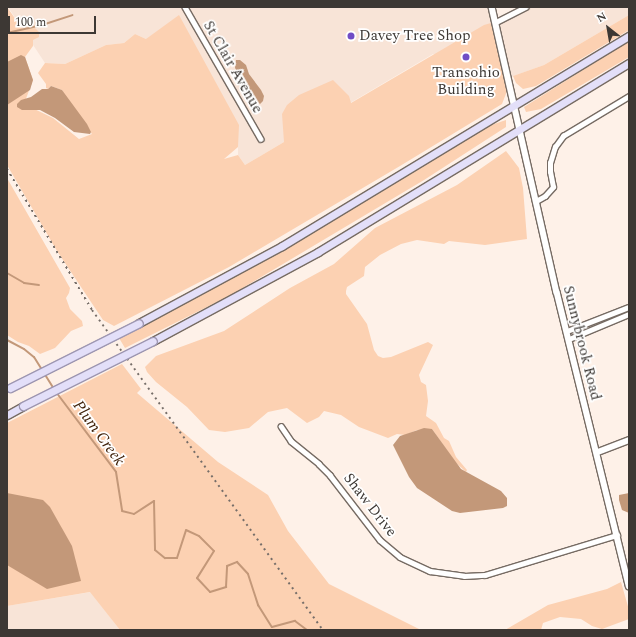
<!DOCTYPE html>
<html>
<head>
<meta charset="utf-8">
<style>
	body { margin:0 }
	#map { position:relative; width:636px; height:637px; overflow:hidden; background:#fef1e8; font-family:Spectral,serif }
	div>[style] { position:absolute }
	.built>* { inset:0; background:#f8e4d7 }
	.green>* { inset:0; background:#fcd1b2 }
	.water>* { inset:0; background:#c39879 }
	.stream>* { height:2px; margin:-1px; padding:0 1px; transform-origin:1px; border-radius:1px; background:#c39879 }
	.roads { filter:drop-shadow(1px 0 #766b63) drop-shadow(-1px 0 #766b63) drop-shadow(0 1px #766b63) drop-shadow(0 -1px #766b63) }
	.minor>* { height:4.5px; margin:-2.25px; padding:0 2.25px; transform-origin:2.25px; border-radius:2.25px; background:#fff }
	.tertiary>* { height:5.5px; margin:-2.75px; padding:0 2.75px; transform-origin:2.75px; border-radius:2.75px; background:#fff }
	.primary>* { height:7px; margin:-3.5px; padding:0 3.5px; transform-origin:3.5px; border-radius:3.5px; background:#e3dff9 }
	.rail>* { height:2px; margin-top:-1px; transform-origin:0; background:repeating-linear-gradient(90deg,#756d68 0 2px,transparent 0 6px) }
	.bridges { filter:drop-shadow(1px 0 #9d96b1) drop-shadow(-1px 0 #9d96b1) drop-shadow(0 1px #9d96b1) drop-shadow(0 -1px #9d96b1) }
	.primary-bridge>* { height:7px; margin:-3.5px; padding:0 3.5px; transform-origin:3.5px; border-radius:3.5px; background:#e3dff9 }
	.dots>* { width:11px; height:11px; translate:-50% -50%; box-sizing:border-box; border:2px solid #fff; border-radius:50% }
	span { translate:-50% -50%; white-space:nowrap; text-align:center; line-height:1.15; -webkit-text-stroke:3.5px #fff; paint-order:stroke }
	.poi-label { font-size:15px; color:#3d3834 }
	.left { translate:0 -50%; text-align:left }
	.street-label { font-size:15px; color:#3d3834 }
	.water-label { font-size:16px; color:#40220a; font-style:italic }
	.frame { position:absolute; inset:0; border:8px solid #3d3834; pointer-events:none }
	.north { position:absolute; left:588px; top:8px; width:40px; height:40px; -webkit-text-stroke:3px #fff; paint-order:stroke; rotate:329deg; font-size:11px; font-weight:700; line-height:16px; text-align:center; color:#3d3834 }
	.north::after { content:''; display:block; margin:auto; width:14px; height:18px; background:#3d3834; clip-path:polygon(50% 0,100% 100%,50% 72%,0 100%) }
	.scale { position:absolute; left:8px; top:16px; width:88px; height:18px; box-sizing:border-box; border:2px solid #3d3834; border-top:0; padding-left:5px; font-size:12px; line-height:14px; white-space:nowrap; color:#3d3834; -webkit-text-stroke:3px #fff; paint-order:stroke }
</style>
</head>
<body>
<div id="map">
	<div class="built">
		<div style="clip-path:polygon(8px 7px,492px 7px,496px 21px,525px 7px,629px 7px,629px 15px,544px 65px,508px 78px,502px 83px,433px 54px,245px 165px,238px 155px,238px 147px,146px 39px,135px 34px,124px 43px,106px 45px,65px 64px,45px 63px)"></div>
		<div style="clip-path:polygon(91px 592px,120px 630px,7px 630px,7px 606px)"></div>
	</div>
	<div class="green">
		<div style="clip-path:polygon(7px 7px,23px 30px,35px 28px,39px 32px,39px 37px,33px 40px,33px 46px,25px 57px,33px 80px,24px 104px,53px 118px,79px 139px,92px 134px,74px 113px,62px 90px,51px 86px,48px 89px,46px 88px,46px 84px,38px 73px,45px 63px,65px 64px,106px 45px,124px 43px,135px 34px,146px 39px,179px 15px,239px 125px,238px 147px,224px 159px,238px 155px,245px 165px,284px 142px,282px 114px,287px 105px,299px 95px,333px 80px,349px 96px,351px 103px,484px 25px,491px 23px,507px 91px,502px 104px,400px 166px,229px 267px,114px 326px,103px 320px,57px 251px,7px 165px)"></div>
		<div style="clip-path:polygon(629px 15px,629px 30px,536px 86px,523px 89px,516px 83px,513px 76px,544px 65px)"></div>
		<div style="clip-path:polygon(629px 41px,629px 57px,541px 109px,526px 112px,524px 107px)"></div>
		<div style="clip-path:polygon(506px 120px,506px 127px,424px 180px,231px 295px,125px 348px,119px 338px,281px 249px,485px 127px)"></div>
		<div style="clip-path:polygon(506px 151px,519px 168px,523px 188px,527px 239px,485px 245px,449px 241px,444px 244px,417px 240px,401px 244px,380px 255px,365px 267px,364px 276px,347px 287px,346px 291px,346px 294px,367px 324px,374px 350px,378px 356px,383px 358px,391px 357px,428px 342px,433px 345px,419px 375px,421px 382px,426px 385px,428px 401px,426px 416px,436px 423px,444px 438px,449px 441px,456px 457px,467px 470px,466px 472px,455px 462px,432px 429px,417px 430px,405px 435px,397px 434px,388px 438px,359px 427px,341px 415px,324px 411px,319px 417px,307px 423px,287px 408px,268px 412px,249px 428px,225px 432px,209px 430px,187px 407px,156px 382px,147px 372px,145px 367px,156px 356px,224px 331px,290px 288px,334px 264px,375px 228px,457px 185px)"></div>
		<div style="clip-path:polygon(7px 178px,70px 288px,69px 293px,66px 298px,70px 309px,82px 321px,83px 326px,71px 331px,55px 348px,40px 354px,29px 346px,18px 342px,7px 335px)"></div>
		<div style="clip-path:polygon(122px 364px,141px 389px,137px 393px,218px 462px,268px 495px,288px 531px,329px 584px,421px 630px,120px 630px,90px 592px,7px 606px,7px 423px)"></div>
		<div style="clip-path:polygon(621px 582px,629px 610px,629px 619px,602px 629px,592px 626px,581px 619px,560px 617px,543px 623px,541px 630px,505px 630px,548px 605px,607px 589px)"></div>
	</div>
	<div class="water">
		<div style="clip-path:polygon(21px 55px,25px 57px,33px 80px,30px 90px,7px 105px,7px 62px)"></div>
		<div style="clip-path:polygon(236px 60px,240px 60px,246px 65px,249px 74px,261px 90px,264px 96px,263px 101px,260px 104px,252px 99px,248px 88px,235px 68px)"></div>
		<div style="clip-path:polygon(51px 86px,62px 90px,87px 124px,91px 132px,90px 134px,74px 132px,55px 118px,40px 110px,22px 110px,17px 107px,17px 104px,21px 100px,31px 97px,42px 89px,48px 89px)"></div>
		<div style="clip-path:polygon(424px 428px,432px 429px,461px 469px,501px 491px,507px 498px,507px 506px,503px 508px,460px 513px,452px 511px,417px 488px,409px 477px,393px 445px,400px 436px)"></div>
		<div style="clip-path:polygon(7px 493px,43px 500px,50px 507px,72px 546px,81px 581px,47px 589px,7px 565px)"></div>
		<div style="clip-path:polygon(629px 493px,629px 513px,622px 510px,619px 500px,619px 495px)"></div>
	</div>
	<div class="stream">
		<div style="left:7px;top:33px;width:36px;rotate:-13deg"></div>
		<div style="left:42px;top:25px;width:32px;rotate:-18deg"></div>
		<div style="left:7px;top:273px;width:20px;rotate:30deg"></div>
		<div style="left:24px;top:283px;width:15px;rotate:8deg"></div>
		<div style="left:7px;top:340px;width:19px;rotate:28deg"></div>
		<div style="left:24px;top:349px;width:13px;rotate:39deg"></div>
		<div style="left:34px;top:357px;width:38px;rotate:58deg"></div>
		<div style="left:56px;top:392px;width:100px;rotate:53.1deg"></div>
		<div style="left:116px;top:472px;width:39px;rotate:81deg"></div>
		<div style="left:122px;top:511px;width:12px;rotate:14deg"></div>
		<div style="left:134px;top:514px;width:24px;rotate:-33deg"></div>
		<div style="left:154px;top:501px;width:49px;rotate:88.8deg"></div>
		<div style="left:155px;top:550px;width:13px;rotate:39deg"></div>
		<div style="left:165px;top:558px;width:12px"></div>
		<div style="left:177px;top:558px;width:29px;rotate:-72deg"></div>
		<div style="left:186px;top:530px;width:14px;rotate:25deg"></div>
		<div style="left:199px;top:536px;width:21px;rotate:45deg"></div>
		<div style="left:214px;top:551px;width:32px;rotate:122deg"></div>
		<div style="left:197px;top:578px;width:19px;rotate:47deg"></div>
		<div style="left:210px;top:592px;width:17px;rotate:-17deg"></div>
		<div style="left:226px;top:587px;width:21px;rotate:-87deg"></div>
		<div style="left:227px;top:566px;width:11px;rotate:-22deg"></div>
		<div style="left:237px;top:562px;width:16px;rotate:47deg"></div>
		<div style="left:248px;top:574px;width:33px;rotate:72deg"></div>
		<div style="left:258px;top:605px;width:26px;rotate:58deg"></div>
		<div style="left:272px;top:627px;width:24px;rotate:-15deg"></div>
		<div style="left:295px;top:621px;width:15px;rotate:37deg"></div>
	</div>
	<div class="roads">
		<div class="minor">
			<div style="left:185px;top:7px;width:152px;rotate:60.1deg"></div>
			<div style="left:496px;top:22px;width:33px;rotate:-27deg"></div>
			<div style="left:536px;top:201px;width:10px;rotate:-29deg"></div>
			<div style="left:545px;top:196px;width:12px;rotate:-48deg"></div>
			<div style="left:553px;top:187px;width:15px;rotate:-101deg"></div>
			<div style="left:550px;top:172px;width:9px;rotate:-90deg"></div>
			<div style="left:550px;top:163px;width:17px;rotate:-73deg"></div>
			<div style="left:555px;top:147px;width:14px;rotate:-54deg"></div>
			<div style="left:563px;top:136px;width:77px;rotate:-31.2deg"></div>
			<div style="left:567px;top:331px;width:66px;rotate:-21.2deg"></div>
			<div style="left:569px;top:339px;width:65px;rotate:-22.6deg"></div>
			<div style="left:281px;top:426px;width:18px;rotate:56deg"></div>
			<div style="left:291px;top:441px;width:36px;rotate:39deg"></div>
			<div style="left:319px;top:464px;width:16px;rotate:45deg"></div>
			<div style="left:330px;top:475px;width:82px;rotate:52.4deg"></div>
			<div style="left:380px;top:540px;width:26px;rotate:40deg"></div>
			<div style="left:400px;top:557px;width:33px;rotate:25deg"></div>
			<div style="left:430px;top:571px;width:34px;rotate:8deg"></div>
			<div style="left:464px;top:576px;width:21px;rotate:-3deg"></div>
			<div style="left:485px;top:575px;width:138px;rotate:-16.9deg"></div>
		</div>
		<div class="tertiary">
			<div style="left:492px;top:7px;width:292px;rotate:77.2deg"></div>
			<div style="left:557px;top:292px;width:303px;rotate:76.2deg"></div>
			<div style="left:598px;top:452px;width:33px;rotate:-21deg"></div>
		</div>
		<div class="primary">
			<div style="left:139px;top:323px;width:162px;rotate:-28.3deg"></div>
			<div style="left:282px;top:246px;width:406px;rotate:-31.2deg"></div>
			<div style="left:153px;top:341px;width:187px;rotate:-28.3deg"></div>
			<div style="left:318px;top:252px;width:364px;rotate:-31.3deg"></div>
			<div style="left:7px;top:415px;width:18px;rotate:-29deg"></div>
		</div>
	</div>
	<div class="rail">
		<div style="left:7px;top:169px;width:165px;rotate:58.9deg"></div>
		<div style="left:92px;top:310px;width:395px;rotate:54.2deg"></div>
	</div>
	<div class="bridges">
		<div class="primary-bridge">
			<div style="left:10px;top:388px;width:144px;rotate:-26.7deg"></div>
			<div style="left:23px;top:406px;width:145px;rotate:-26.6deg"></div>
		</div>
	</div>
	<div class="dots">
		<div style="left:351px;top:36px;background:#704dc6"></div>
		<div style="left:466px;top:57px;background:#704dc6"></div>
	</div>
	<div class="poi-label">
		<span class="left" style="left:359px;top:36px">Davey Tree Shop</span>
		<span style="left:466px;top:81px">Transohio<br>Building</span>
	</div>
	<div class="street-label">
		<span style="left:233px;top:67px;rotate:60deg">St Clair Avenue</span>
		<span style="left:582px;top:343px;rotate:76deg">Sunnybrook Road</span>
		<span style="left:370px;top:505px;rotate:52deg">Shaw Drive</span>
	</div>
	<div class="water-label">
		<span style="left:99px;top:433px;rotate:54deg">Plum Creek</span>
	</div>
	<div class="frame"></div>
	<div class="north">N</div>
	<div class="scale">100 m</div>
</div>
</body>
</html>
